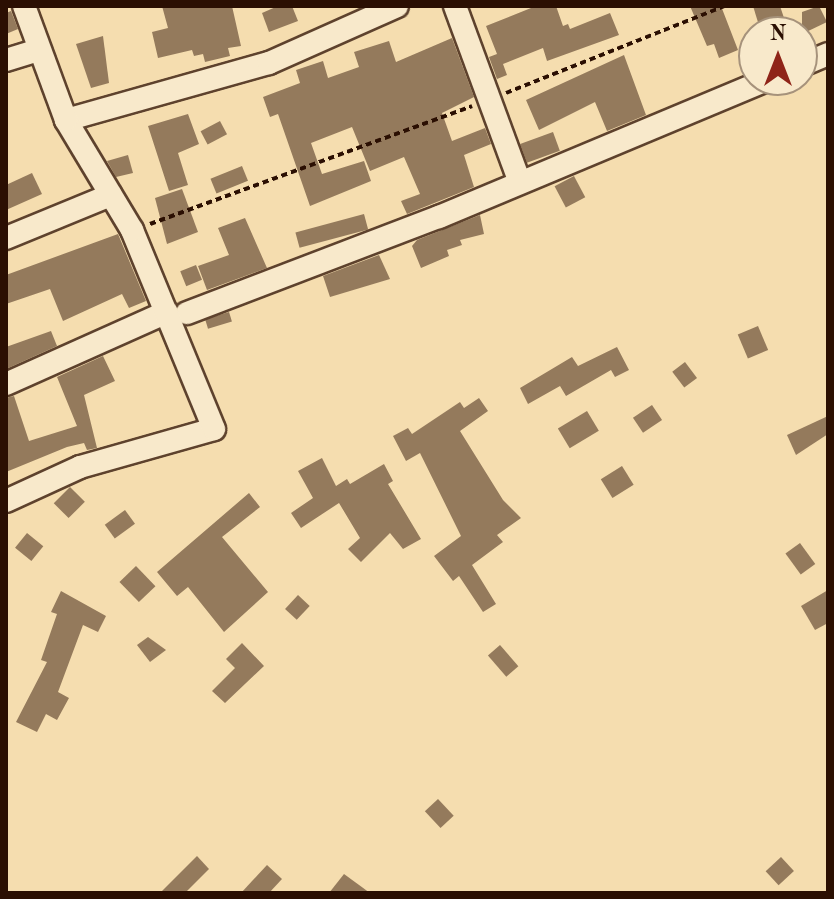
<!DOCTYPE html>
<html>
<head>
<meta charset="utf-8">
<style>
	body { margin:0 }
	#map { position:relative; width:834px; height:899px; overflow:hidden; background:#f5ddaf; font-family:"Old Standard TT",serif }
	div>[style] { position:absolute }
	.building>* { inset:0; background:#947a5c; transform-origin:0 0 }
	.path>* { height:4px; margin-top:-2px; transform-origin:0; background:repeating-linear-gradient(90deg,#2b0f02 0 6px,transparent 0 10px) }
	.roads { filter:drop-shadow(2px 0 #5e422d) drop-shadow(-2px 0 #5e422d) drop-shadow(0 2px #5e422d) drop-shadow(0 -2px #5e422d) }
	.minor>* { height:22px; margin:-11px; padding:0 11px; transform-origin:11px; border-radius:11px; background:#f8e9cb }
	span { translate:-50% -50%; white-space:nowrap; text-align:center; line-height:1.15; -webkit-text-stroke:6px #f8e9cb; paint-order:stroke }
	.frame { position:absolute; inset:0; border:8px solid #2b0f02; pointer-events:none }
	.north { position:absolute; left:738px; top:16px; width:80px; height:80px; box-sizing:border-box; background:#f8e9cb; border:2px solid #a6927b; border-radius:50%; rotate:0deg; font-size:22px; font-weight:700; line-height:32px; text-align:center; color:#2b0f02 }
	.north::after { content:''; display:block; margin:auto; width:28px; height:36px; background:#8f2418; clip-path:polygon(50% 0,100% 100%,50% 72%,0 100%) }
</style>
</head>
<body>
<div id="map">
	<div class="building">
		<div style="clip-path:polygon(162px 6px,232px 6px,241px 46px,228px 48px,230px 56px,205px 62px,203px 54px,194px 56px,192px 50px,158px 58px,152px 32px,168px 28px)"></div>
		<div style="clip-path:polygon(278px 6px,292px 6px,298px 21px,269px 32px,262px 13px)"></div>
		<div style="clip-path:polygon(536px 6px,556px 6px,563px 26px,568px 24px,570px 29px,610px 13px,619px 35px,547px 61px,543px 48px,503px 64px,507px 75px,497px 79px,489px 57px,497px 54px,486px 26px)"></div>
		<div style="clip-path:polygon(690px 6px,721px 6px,738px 50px,719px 58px,714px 44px,707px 46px)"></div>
		<div style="clip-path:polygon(753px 6px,780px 6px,787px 27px,761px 32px)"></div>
		<div style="clip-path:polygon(819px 6px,827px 22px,802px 34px,802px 12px)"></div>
		<div style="clip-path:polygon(11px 11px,18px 29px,6px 34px,6px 13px)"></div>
		<div style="clip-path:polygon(103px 36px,109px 83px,91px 88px,76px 44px)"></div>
		<div style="clip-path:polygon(452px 38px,474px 97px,442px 113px,452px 141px,485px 128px,491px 144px,464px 155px,474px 187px,407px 214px,401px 201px,420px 194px,404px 157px,370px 171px,352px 127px,311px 143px,322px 174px,364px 161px,371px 181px,310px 206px,278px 114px,270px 117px,263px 97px,300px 83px,296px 70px,323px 61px,328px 78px,359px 67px,354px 52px,389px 41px,396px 62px)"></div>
		<div style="clip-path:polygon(624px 55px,646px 115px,607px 131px,595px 102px,539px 130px,526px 100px)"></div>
		<div style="clip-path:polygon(188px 114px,199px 144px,178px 153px,188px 185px,169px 191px,148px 126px)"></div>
		<div style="left:220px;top:121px;width:15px;height:22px;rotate:62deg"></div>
		<div style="left:553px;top:132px;width:20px;height:35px;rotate:70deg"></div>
		<div style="clip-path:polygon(128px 155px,133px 173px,116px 177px,107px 161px)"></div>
		<div style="left:242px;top:166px;width:16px;height:34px;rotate:68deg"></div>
		<div style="clip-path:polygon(32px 173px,42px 194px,6px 210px,6px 185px)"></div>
		<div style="left:574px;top:176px;width:24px;height:22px;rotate:62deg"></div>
		<div style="clip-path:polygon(182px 189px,198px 232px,167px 244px,155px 198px)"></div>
		<div style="left:364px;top:214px;width:16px;height:71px;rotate:75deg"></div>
		<div style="clip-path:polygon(480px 215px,484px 234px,460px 240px,462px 245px,447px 250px,449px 256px,421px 268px,412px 246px,417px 240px)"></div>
		<div style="clip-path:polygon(245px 218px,267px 268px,207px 290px,198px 266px,229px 255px,218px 228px)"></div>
		<div style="clip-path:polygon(118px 234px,146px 301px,129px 308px,122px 294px,63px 321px,50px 289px,6px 304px,6px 275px)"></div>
		<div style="clip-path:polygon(379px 255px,390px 279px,330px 297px,323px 276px)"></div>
		<div style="left:196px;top:265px;width:16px;height:17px;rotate:68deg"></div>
		<div style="left:229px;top:312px;width:10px;height:25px;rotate:73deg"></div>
		<div style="left:758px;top:326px;width:26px;height:22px;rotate:67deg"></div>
		<div style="clip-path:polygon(51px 331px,57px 346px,6px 369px,6px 347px)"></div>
		<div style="clip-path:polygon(617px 347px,629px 370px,615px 377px,611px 370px,566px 396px,560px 386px,528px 404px,520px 388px,572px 357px,578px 366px)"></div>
		<div style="clip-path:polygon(103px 356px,115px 381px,84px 395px,97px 448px,87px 450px,84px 443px,67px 447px,6px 472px,6px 398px,14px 396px,29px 441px,77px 426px,57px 377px)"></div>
		<div style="left:685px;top:362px;width:20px;height:16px;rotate:53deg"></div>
		<div style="clip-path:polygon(479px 398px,488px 411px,460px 431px,503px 500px,521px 518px,497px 535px,503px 542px,472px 565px,496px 604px,483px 612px,459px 576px,453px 581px,434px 556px,461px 536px,420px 453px,406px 461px,393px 436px,408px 428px,412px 434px,460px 402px,464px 408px)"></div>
		<div style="left:652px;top:405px;width:18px;height:23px;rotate:56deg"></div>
		<div style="left:587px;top:411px;width:23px;height:34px;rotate:59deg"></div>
		<div style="clip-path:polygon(828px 416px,828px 434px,796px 455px,787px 435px)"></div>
		<div style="clip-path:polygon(322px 458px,336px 486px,347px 479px,350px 484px,384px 464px,393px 481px,388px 484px,421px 539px,403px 549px,390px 533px,361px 562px,348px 549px,360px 538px,339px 503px,301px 528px,291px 513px,313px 498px,298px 471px)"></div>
		<div style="left:622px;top:466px;width:22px;height:25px;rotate:58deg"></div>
		<div style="left:70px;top:487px;width:21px;height:23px;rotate:45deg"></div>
		<div style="clip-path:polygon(249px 493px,260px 507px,222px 537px,268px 592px,224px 632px,188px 587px,177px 596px,157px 572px)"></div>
		<div style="left:125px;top:510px;width:17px;height:25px;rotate:54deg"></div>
		<div style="left:27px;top:533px;width:21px;height:19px;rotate:39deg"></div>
		<div style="left:800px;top:543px;width:26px;height:18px;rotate:54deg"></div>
		<div style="left:136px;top:566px;width:28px;height:23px;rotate:46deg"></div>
		<div style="clip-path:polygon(828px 590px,828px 623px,815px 630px,801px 606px)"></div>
		<div style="clip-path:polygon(61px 591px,106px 616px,98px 632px,83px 625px,58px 692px,69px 698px,57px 720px,46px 714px,37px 732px,16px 722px,47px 662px,41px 660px,57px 614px,51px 612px)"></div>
		<div style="left:298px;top:595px;width:16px;height:19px;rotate:43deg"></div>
		<div style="clip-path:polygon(148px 637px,166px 650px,150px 662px,137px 645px)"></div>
		<div style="clip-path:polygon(242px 643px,264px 666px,225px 703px,212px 691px,235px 668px,226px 659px)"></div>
		<div style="left:500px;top:645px;width:28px;height:16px;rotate:49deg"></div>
		<div style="left:438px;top:799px;width:23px;height:18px;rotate:47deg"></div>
		<div style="clip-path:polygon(197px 856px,209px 869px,185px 893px,160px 893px)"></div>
		<div style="left:781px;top:857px;width:19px;height:21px;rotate:47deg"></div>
		<div style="clip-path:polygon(267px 865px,282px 879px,269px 893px,241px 893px)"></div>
		<div style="clip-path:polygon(344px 874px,370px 893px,329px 893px)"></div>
	</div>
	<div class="path">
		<div style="left:506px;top:93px;width:236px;rotate:-21.7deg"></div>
		<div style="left:150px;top:224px;width:343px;rotate:-20.1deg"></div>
	</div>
	<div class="roads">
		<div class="minor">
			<div style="left:455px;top:6px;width:185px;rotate:69.8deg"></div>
			<div style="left:6px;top:60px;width:34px;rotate:-17deg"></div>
			<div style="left:802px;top:65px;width:28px;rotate:-23deg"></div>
			<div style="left:66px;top:120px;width:211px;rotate:-15.7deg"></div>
			<div style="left:269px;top:63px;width:140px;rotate:-24deg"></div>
			<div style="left:6px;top:238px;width:113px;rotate:-22.3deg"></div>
			<div style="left:187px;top:313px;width:270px;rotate:-20.9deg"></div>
			<div style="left:439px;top:217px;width:355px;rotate:-22.7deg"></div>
			<div style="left:6px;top:384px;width:176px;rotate:-24.1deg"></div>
			<div style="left:6px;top:501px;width:81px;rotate:-24.7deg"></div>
			<div style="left:80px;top:467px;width:139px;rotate:-15.8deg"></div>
			<div style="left:214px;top:429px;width:215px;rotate:-112.4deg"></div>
			<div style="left:132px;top:230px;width:128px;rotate:-121deg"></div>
			<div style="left:66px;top:120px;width:121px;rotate:-110.2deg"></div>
		</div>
	</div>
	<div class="frame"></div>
	<div class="north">N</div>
</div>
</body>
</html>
